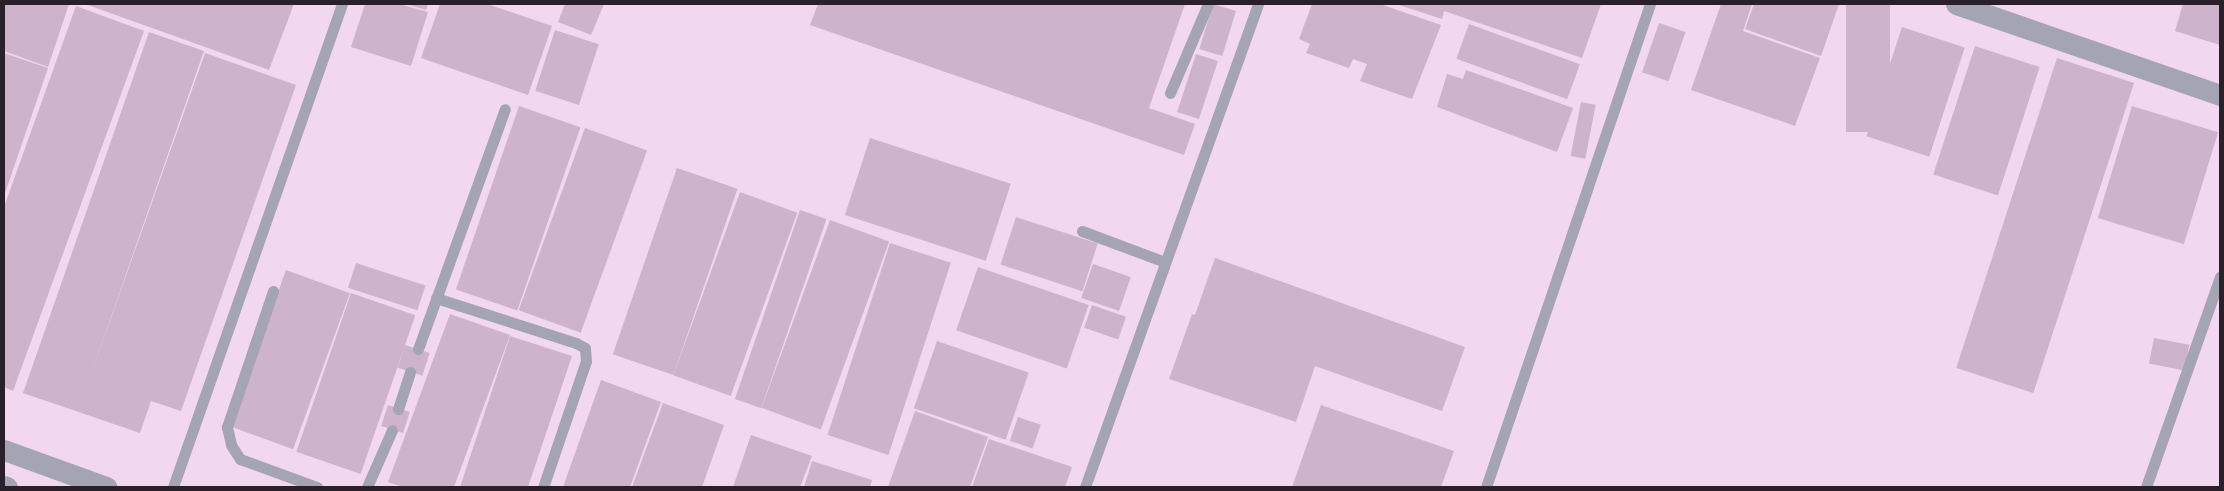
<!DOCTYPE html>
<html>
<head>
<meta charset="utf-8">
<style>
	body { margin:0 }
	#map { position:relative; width:2224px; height:491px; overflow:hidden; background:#f2d7f1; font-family:Georgia,serif }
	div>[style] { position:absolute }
	.building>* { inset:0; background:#ceb3cd; transform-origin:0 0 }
	.service>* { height:11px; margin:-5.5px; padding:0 5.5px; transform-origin:5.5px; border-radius:5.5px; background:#a5a4b2 }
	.minor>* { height:21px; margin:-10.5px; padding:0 10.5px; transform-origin:10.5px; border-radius:10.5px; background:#a5a4b2 }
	span { translate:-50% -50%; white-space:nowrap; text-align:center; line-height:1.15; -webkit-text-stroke:4px #fce6fb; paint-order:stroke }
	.frame { position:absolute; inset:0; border:5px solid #2a202a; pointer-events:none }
</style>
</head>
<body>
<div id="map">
	<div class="building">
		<div style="clip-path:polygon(4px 4px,69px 4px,48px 67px,4px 51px)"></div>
		<div style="clip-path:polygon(85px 4px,294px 4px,269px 70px)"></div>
		<div style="clip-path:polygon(365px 4px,399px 4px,428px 12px,411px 66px,351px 47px)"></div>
		<div style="clip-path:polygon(406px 4px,428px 4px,426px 10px)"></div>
		<div style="clip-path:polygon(440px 4px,487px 4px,552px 26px,528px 95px,421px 58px)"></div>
		<div style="clip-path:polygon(565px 4px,604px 4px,591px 35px,558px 22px)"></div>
		<div style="clip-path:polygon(818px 4px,1185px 4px,1149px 108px,1195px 124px,1184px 155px,810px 25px)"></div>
		<div style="left:1213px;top:4px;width:24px;height:47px;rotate:17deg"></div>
		<div style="clip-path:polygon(1312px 4px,1380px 4px,1441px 25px,1412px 99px,1360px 81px,1367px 64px,1353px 59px,1349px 68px,1306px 53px,1310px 44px,1299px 39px)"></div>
		<div style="clip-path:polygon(1396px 4px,1601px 4px,1582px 58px,1444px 11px,1442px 19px)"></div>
		<div style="clip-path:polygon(1721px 4px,1752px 4px,1743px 31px,1820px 58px,1795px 126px,1691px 90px)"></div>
		<div style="clip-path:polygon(1754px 4px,1839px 4px,1821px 56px,1745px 29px)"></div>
		<div style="left:1846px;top:4px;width:44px;height:128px"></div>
		<div style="clip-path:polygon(2183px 4px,2220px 4px,2220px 45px,2175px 31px)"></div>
		<div style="clip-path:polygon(76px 6px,144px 31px,13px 391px,4px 387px,4px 207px)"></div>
		<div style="left:1659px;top:23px;width:28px;height:52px;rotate:19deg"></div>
		<div style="left:1469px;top:24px;width:118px;height:37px;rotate:20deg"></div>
		<div style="left:1902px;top:27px;width:66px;height:115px;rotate:18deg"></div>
		<div style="left:555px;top:30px;width:46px;height:64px;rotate:18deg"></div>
		<div style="clip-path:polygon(149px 32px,204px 51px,90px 377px,205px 53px,296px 85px,181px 411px,151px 401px,140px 433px,23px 393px)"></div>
		<div style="left:1975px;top:46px;width:68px;height:135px;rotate:18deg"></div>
		<div style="clip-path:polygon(4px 53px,48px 68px,4px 196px)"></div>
		<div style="left:1196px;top:54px;width:23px;height:61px;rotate:18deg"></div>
		<div style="left:2057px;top:58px;width:81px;height:326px;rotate:18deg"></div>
		<div style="clip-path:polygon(1466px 70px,1573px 108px,1557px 152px,1437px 107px,1447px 74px,1463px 79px)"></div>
		<div style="left:1581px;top:102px;width:15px;height:55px;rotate:11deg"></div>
		<div style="left:519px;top:106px;width:65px;height:194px;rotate:19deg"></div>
		<div style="left:2132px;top:106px;width:90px;height:117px;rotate:17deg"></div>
		<div style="left:585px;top:128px;width:66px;height:194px;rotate:20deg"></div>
		<div style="left:870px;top:138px;width:148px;height:81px;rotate:18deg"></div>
		<div style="left:677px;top:168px;width:64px;height:197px;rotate:19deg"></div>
		<div style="left:740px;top:192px;width:61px;height:195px;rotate:20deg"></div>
		<div style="left:800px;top:210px;width:28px;height:200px;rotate:19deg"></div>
		<div style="left:1016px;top:217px;width:86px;height:50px;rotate:18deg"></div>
		<div style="left:830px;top:220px;width:63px;height:200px;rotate:20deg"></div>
		<div style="left:890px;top:243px;width:64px;height:202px;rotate:18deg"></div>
		<div style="clip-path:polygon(1215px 258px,1465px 347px,1442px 411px,1315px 366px,1296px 422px,1169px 379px,1192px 314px,1195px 315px)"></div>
		<div style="left:356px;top:263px;width:73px;height:26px;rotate:18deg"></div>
		<div style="left:1093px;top:264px;width:40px;height:36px;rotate:19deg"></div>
		<div style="left:978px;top:267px;width:117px;height:67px;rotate:19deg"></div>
		<div style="left:286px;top:270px;width:68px;height:166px;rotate:20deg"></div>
		<div style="left:351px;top:293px;width:68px;height:168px;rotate:19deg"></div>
		<div style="left:1092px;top:305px;width:36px;height:24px;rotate:19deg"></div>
		<div style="clip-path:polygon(450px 314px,510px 335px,454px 487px,403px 487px,388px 482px)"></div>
		<div style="clip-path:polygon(510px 336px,572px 356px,528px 487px,460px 487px)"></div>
		<div style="left:2154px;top:338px;width:36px;height:26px;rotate:11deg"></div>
		<div style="left:937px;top:341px;width:97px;height:71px;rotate:19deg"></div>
		<div style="left:405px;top:345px;width:26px;height:24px;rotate:18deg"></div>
		<div style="clip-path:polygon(601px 380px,661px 402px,630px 487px,563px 487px)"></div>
		<div style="clip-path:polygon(663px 403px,724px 425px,702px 487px,632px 487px)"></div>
		<div style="left:388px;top:405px;width:23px;height:22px;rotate:18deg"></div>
		<div style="clip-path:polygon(1321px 405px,1454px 451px,1441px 487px,1292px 487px)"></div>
		<div style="clip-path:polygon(915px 411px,988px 437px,970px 487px,888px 487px)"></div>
		<div style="left:1018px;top:417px;width:24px;height:25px;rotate:19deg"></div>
		<div style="clip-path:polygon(751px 435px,812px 456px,800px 487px,733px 487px)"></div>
		<div style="clip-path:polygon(989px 439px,1072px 467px,1065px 487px,972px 487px)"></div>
		<div style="clip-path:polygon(812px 461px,872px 480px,870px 487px,804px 487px)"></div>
	</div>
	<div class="service">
		<div style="left:1170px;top:93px;width:97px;rotate:-66.9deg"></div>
		<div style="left:1082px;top:231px;width:89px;rotate:20.5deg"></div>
		<div style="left:273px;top:291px;width:144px;rotate:108.7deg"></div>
		<div style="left:227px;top:427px;width:18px;rotate:77deg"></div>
		<div style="left:231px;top:445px;width:17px;rotate:57deg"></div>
		<div style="left:240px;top:459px;width:82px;rotate:20deg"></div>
		<div style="left:436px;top:298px;width:147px;rotate:17.8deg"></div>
		<div style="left:576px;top:343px;width:10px;rotate:29deg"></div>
		<div style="left:585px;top:348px;width:13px;rotate:86deg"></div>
		<div style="left:586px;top:361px;width:133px;rotate:108.8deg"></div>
		<div style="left:418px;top:349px;width:255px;rotate:-70.1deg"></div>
		<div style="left:398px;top:409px;width:39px;rotate:-72deg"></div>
		<div style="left:173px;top:487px;width:512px;rotate:-70.72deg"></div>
		<div style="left:367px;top:487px;width:62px;rotate:-66.3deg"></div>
		<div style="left:1085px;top:487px;width:513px;rotate:-70.29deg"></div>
		<div style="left:1486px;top:487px;width:510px;rotate:-71.25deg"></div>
		<div style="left:2146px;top:487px;width:223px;rotate:-70.6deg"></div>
	</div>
	<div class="minor">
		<div style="left:1956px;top:4px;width:279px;rotate:19deg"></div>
		<div style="left:4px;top:450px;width:109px;rotate:19.9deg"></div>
		<div style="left:4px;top:486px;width:3px;rotate:18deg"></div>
	</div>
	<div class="frame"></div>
</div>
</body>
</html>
